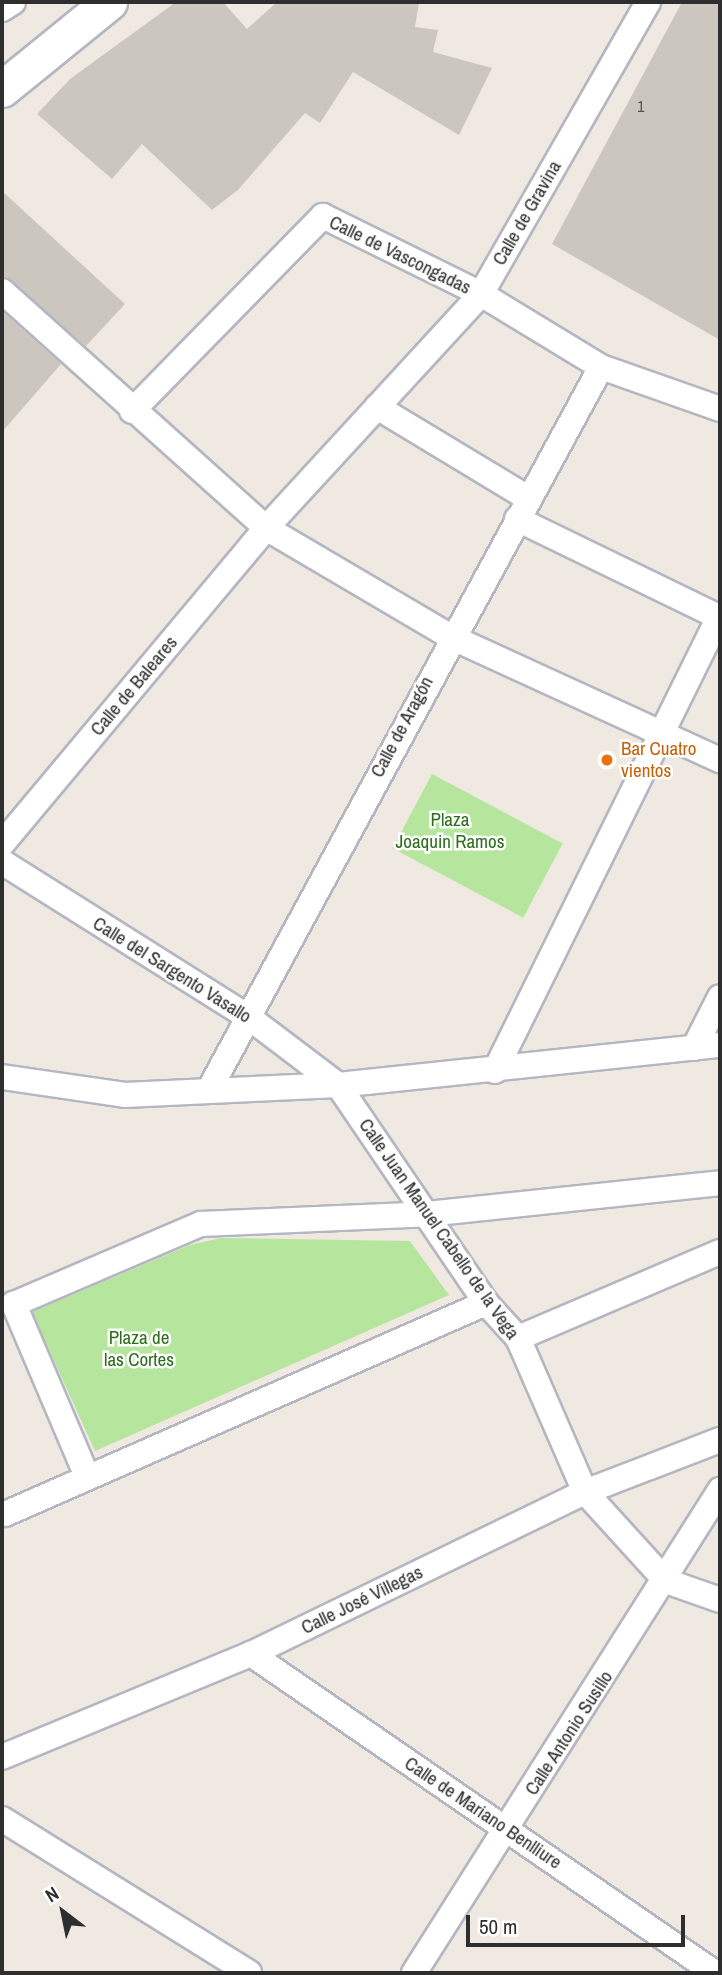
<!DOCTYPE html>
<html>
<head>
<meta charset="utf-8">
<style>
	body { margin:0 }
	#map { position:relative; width:722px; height:1975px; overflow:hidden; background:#efe9e1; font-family:"Archivo Narrow",sans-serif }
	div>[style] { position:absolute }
	.green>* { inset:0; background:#b6e59e; transform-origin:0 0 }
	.building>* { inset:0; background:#cbc7bf }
	.roads { filter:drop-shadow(2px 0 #b4b7c1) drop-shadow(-2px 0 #b4b7c1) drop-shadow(0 2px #b4b7c1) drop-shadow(0 -2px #b4b7c1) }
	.street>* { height:24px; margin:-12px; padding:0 12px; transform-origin:12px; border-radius:12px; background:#fff }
	.secondary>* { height:35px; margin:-17.5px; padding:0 17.5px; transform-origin:17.5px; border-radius:17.5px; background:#fff }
	.dots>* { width:19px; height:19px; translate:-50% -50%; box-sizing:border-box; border:4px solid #fff; border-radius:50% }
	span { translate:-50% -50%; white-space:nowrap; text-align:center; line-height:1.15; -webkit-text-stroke:5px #fff; paint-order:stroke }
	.number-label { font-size:16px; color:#555452 }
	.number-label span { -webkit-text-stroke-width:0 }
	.street-label { font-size:19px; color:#2e2e2e }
	.food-label { font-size:19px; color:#c56008 }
	.left { translate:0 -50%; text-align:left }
	.park-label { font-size:19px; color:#2c6e1b }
	.frame { position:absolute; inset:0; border:4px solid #2e2e2e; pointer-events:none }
	.north { position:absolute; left:28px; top:1877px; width:70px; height:70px; -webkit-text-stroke:5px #fff; paint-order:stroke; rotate:328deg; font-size:19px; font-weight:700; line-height:28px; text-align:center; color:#2e2e2e }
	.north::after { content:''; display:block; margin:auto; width:24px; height:32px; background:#2e2e2e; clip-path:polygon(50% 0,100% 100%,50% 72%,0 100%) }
	.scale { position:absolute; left:466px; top:1915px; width:219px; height:32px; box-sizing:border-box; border:4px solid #2e2e2e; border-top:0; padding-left:9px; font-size:21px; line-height:24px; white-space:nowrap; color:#2e2e2e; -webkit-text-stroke:5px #fff; paint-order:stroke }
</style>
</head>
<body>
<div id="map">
	<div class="green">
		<div style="left:432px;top:774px;width:148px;height:84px;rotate:28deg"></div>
		<div style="clip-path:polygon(221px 1238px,410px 1241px,449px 1295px,95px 1451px,32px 1312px,190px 1245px)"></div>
	</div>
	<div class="building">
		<div style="clip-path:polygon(176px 2px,223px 2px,247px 29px,277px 2px,419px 2px,415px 27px,438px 30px,433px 52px,492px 68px,459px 135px,353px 72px,320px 123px,305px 113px,238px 190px,212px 210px,142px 144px,112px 179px,37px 114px,70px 79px)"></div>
		<div style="clip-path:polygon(682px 2px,720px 2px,720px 340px,552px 244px)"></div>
		<div style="clip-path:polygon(2px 191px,125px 304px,86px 346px,2px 277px)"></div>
		<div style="clip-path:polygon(2px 311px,61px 364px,2px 432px)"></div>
	</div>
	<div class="roads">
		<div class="street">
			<div style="left:2px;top:9px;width:13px;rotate:-32deg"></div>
			<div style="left:2px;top:291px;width:355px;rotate:41.9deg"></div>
			<div style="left:266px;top:528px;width:215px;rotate:30.5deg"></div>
			<div style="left:451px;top:637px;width:296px;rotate:24.6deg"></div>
			<div style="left:377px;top:407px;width:176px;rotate:31.1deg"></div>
			<div style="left:132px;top:411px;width:273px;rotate:-45.6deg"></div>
			<div style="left:323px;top:216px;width:176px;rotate:26.3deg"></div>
			<div style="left:481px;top:294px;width:140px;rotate:31.3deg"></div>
			<div style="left:601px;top:367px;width:126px;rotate:19.4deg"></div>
			<div style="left:517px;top:519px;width:225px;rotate:25.9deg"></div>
			<div style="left:2px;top:844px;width:412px;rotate:-50.1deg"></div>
			<div style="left:266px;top:528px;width:318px;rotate:-47.4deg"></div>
			<div style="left:481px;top:294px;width:336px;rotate:-60.2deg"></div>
			<div style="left:2px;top:862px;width:289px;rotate:32.2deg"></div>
			<div style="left:247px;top:1016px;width:114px;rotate:37.2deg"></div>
			<div style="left:338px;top:1085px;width:263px;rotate:55.8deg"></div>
			<div style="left:486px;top:1303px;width:47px;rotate:47.6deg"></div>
			<div style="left:518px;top:1338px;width:168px;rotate:66.5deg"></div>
			<div style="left:585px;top:1492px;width:120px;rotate:47.7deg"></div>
			<div style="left:666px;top:1581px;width:57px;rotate:19.4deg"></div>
			<div style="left:694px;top:1048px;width:57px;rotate:-63deg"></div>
			<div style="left:495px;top:1071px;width:508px;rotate:-63.74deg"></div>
			<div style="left:2px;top:1077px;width:124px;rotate:8.3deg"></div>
			<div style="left:125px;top:1095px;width:213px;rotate:-2.7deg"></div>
			<div style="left:338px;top:1085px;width:384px;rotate:-6deg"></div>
			<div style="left:209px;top:1090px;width:822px;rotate:-61.53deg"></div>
			<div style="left:518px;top:1338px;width:220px;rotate:-23.1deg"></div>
			<div style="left:86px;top:1474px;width:185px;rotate:-113deg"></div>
			<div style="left:14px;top:1304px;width:203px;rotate:-23.2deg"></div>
			<div style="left:201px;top:1224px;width:226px;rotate:-2.5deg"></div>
			<div style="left:427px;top:1214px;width:295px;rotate:-6deg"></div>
			<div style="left:5px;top:1514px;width:525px;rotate:-23.69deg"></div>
			<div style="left:251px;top:1654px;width:563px;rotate:34.51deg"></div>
			<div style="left:2px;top:1757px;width:269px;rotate:-22.5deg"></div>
			<div style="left:251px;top:1654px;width:371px;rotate:-25.9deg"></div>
			<div style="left:585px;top:1492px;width:145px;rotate:-21.1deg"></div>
			<div style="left:2px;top:1819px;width:291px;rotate:31.9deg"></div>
			<div style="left:414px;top:1973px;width:572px;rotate:-57.64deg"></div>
		</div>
		<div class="secondary">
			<div style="left:2px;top:89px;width:138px;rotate:-39.1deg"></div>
		</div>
	</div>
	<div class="dots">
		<div style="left:607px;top:760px;background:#e8710a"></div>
	</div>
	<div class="number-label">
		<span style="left:641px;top:106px">1</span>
	</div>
	<div class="street-label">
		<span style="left:527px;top:213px;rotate:-60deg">Calle de Gravina</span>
		<span style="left:400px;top:255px;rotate:26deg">Calle de Vascongadas</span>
		<span style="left:134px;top:686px;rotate:-50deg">Calle de Baleares</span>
		<span style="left:402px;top:727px;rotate:-62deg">Calle de Aragón</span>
		<span style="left:172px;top:970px;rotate:32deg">Calle del Sargento Vasallo</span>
		<span style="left:439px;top:1229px;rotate:55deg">Calle Juan Manuel Cabello de la Vega</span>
		<span style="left:362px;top:1600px;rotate:-26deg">Calle José Villegas</span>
		<span style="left:569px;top:1733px;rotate:-57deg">Calle Antonio Susillo</span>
		<span style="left:483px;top:1813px;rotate:34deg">Calle de Mariano Benlliure</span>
	</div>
	<div class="food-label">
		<span class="left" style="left:621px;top:760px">Bar Cuatro<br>vientos</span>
	</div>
	<div class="park-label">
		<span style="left:450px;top:831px">Plaza<br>Joaquin Ramos</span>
		<span style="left:139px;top:1349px">Plaza de<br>las Cortes</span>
	</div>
	<div class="frame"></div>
	<div class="north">N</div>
	<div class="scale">50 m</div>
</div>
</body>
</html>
